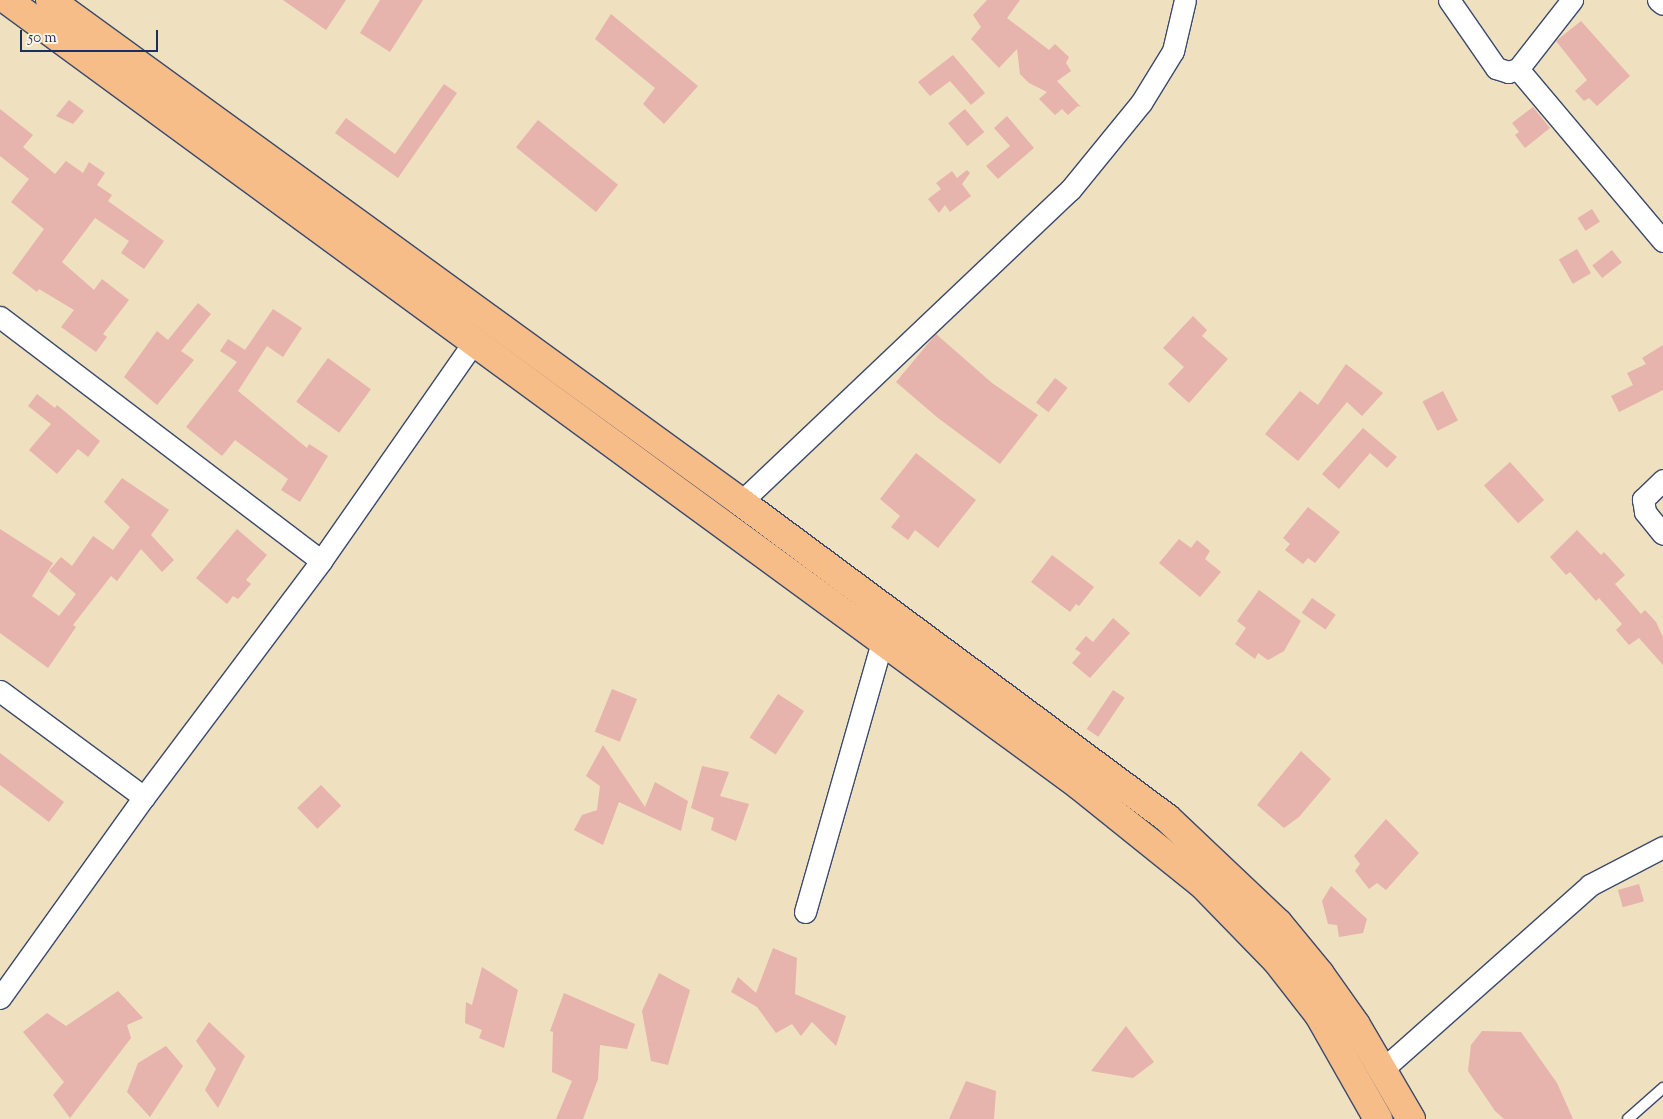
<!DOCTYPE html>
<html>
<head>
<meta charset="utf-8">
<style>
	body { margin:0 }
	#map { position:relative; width:1663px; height:1119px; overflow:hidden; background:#efe0bf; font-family:"Sorts Mill Goudy",serif }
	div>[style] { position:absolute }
	.building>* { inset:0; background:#e6b3ad; transform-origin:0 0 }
	.roads { filter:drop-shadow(1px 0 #3b4a6d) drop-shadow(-1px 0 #3b4a6d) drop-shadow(0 1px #3b4a6d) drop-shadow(0 -1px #3b4a6d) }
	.lane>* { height:10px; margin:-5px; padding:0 5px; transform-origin:5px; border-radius:5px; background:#fff }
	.street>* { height:21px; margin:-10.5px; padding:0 10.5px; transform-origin:10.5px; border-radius:10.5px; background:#fff }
	.primary>* { height:28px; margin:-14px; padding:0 14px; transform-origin:14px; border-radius:14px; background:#f7bd88 }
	span { translate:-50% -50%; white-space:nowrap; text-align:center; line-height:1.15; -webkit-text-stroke:5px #fcf5e5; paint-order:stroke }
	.scale { position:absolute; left:20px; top:30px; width:138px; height:22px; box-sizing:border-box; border:2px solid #1b2f5e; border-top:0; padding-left:6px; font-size:15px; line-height:18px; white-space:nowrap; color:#1b2f5e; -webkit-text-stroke:4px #fcf5e5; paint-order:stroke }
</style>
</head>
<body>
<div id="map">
	<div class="building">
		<div style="clip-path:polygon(283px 0,346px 0,326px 30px)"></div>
		<div style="clip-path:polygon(380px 0,423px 0,390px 52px,360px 33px)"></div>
		<div style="clip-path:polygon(987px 0,1020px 0,1007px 18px,1049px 50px,1055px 44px,1069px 57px,1066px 63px,1071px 71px,1057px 81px,1081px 107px,1078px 106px,1068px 115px,1062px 109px,1055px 115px,1039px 99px,1047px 92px,1029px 83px,1020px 74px,1017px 49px,999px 68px,971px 39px,981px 27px,973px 15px)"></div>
		<div style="clip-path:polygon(611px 14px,698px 86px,664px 124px,643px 104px,655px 88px,595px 39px)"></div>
		<div style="clip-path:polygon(1581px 21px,1630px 76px,1597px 106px,1589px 98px,1584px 101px,1575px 91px,1587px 80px,1556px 41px)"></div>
		<div style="clip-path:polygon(953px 55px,985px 93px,971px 105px,950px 81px,930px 96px,918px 82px)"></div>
		<div style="clip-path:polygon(444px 84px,457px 93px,398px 178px,335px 133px,346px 118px,395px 154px)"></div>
		<div style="clip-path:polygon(69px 100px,84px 111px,73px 124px,56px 116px)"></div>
		<div style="clip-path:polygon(1533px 107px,1550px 128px,1525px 148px,1515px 135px,1519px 132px,1512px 123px)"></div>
		<div style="clip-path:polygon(0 109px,33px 135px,23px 147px,55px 174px,66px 161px,83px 173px,89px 162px,105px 173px,97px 185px,112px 195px,108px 201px,164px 241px,144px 269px,121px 253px,129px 241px,95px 218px,62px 262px,94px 290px,102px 279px,129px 300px,103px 334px,107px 337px,96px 352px,61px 327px,74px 310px,39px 289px,37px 292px,12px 273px,44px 229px,11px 202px,29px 179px,0 156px)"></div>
		<div style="left:965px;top:109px;width:30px;height:22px;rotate:50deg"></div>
		<div style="clip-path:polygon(1007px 116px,1034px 148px,998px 179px,986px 166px,1010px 146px,994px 128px)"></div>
		<div style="left:538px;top:120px;width:103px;height:35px;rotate:39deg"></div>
		<div style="clip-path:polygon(967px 170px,970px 173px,962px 184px,971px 196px,950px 212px,945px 205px,939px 213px,928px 199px,941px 189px,936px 183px,952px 171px,957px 178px)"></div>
		<div style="left:1592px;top:209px;width:15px;height:17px;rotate:58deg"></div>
		<div style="left:1577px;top:249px;width:28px;height:21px;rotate:60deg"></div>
		<div style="left:1612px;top:250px;width:16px;height:25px;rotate:52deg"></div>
		<div style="clip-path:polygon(198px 303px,211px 314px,181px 351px,194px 360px,157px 405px,124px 377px,157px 331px,168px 340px)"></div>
		<div style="clip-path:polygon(273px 309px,302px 328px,283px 357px,267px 346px,238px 391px,307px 448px,309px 444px,328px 456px,300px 502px,281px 490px,288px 479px,235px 440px,222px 456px,186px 427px,237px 362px,220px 351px,228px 339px,245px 350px)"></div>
		<div style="clip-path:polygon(1193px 316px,1207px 330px,1202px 336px,1228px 359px,1189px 403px,1168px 384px,1184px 367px,1163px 348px)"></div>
		<div style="clip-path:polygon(936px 334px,992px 383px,1038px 415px,1000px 464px,938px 418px,896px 382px)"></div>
		<div style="clip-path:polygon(1663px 345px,1663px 390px,1619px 412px,1611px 396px,1633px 385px,1627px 373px,1646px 364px,1642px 358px)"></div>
		<div style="left:328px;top:358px;width:53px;height:54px;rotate:36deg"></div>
		<div style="clip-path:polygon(1346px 364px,1383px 393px,1362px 416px,1347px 402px,1298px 461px,1265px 434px,1300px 391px,1318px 405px)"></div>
		<div style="left:1055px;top:378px;width:16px;height:31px;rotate:38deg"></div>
		<div style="left:1443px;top:391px;width:33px;height:23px;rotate:63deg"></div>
		<div style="clip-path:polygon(37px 394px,55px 408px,57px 405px,100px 441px,88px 457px,78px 449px,57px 474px,29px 450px,51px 424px,28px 406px)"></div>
		<div style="clip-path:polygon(1363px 428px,1397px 457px,1387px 468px,1370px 453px,1339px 489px,1322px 474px)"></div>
		<div style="clip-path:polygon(916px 453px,976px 500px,938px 548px,915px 530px,908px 540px,891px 527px,900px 516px,880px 499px)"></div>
		<div style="left:1510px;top:462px;width:51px;height:35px;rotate:48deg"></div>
		<div style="clip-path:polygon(122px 478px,169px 510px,151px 535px,174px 560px,162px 572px,141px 549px,117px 581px,111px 576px,73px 625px,76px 627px,48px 668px,0 633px,0 529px,53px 563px,32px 596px,59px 616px,76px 594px,49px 571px,61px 557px,72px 566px,93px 536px,113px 550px,130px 527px,104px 502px)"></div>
		<div style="clip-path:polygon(1308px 507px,1340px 532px,1315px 563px,1308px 558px,1303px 564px,1285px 550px,1290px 544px,1283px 538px)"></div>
		<div style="clip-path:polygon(237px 529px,267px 555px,246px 580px,251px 584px,238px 599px,233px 596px,227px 604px,196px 578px)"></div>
		<div style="clip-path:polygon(1577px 530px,1601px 555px,1604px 552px,1625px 575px,1615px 584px,1641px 614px,1645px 610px,1656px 622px,1663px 637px,1663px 665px,1639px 638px,1629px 645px,1616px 630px,1622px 624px,1599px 598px,1596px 601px,1570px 572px,1566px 575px,1550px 557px)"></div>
		<div style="clip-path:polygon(1179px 539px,1191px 548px,1197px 540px,1210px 551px,1205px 559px,1221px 572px,1200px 597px,1159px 563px)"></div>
		<div style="clip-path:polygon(1052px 555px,1094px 587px,1079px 606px,1076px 604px,1070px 612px,1031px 582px)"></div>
		<div style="clip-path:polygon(1259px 590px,1301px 621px,1284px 651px,1268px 660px,1258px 653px,1255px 659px,1235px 644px,1246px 628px,1237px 621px)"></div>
		<div style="left:1312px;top:598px;width:29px;height:18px;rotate:35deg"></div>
		<div style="clip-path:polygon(1113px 618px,1130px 633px,1090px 678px,1072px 663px,1081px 653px,1075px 649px,1086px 636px,1093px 642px)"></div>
		<div style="left:612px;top:689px;width:27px;height:46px;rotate:22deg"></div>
		<div style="left:1113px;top:690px;width:14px;height:47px;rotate:34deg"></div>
		<div style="left:778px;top:694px;width:31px;height:52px;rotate:33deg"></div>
		<div style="clip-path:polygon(603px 745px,645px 807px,655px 782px,688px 801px,681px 831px,619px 802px,603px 845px,574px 830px,582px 815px,597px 810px,600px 786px,586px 776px)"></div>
		<div style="clip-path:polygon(1301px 751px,1331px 779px,1299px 817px,1284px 828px,1257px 805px)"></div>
		<div style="clip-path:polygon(0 753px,64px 802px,49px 822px,0 785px)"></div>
		<div style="clip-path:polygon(702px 766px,729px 772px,720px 796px,749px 804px,736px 841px,711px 830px,714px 818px,691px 808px)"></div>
		<div style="left:321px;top:785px;width:29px;height:33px;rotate:46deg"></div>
		<div style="clip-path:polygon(1386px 819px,1419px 853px,1386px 890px,1377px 883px,1369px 889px,1355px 871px,1360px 864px,1354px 856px)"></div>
		<div style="left:1639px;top:884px;width:18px;height:22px;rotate:74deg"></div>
		<div style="clip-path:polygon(1331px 886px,1367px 919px,1363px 933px,1339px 937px,1337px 925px,1328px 924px,1322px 901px)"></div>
		<div style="clip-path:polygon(773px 948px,797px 958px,795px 994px,846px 1016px,836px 1046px,812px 1022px,801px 1036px,792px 1024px,776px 1033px,757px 1007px,731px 992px,738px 977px,756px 993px)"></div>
		<div style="clip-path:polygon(482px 967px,518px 990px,504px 1048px,479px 1038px,482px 1030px,465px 1023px,466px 1002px,472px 1005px)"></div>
		<div style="clip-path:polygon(659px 973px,690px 990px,668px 1065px,651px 1061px,642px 1011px)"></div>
		<div style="clip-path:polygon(118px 991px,143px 1018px,127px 1025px,131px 1038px,70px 1118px,53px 1095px,64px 1082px,23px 1032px,47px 1013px,66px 1026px)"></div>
		<div style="clip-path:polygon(564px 993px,635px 1024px,627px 1049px,600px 1045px,598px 1079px,583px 1119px,556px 1119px,572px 1081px,552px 1072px,553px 1032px,550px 1031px)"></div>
		<div style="clip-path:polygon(209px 1022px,245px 1056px,218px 1108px,205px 1090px,216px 1069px,196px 1041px)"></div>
		<div style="clip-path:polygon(1126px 1026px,1154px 1062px,1133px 1078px,1091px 1071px)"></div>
		<div style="clip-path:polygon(1482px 1031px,1521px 1032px,1557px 1083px,1573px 1119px,1504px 1119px,1495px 1111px,1468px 1071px,1471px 1045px)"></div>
		<div style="clip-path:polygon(166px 1046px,183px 1066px,150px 1117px,127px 1092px,138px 1063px)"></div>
		<div style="clip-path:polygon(966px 1081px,996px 1091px,994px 1119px,949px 1119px)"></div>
	</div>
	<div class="roads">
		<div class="lane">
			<div style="left:1628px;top:1119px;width:47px;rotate:-41.5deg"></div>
		</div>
		<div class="street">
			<div style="left:1449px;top:0;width:83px;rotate:55.3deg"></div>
			<div style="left:1496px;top:68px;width:13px;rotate:18deg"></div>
			<div style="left:1508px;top:72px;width:10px;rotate:-17deg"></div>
			<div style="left:1518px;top:69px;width:88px;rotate:-52deg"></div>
			<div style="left:1658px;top:0;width:6px;rotate:39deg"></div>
			<div style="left:1518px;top:69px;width:225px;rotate:49.9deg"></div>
			<div style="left:0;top:317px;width:403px;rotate:37.2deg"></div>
			<div style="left:1663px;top:480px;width:28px;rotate:136deg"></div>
			<div style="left:1643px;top:499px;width:13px;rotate:81deg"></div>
			<div style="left:1645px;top:512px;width:28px;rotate:51deg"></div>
			<div style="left:741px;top:502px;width:453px;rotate:-43.5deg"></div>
			<div style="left:1070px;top:190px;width:112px;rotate:-50.8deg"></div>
			<div style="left:1141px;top:103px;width:61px;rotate:-58.4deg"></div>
			<div style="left:1173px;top:51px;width:52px;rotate:-76.8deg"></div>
			<div style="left:0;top:691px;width:179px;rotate:36.4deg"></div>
			<div style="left:805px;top:912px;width:282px;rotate:-74.1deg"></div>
			<div style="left:882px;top:641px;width:13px;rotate:-58deg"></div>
			<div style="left:0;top:998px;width:247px;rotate:-54.4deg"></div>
			<div style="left:144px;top:797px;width:295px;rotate:-53.1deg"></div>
			<div style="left:321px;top:561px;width:267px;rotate:-55.1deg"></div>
			<div style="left:1383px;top:1069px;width:277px;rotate:-41.6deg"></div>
			<div style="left:1590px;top:885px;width:82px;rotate:-27.5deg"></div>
		</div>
		<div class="primary">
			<div style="left:7px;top:0;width:1330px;rotate:36.22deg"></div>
			<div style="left:1080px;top:786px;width:156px;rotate:38.8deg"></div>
			<div style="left:1202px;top:884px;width:106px;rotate:45.8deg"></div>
			<div style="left:1276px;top:960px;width:70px;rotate:52deg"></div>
			<div style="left:1319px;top:1015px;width:120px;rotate:60.4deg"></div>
			<div style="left:50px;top:0;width:854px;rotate:36deg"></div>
			<div style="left:741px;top:502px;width:530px;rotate:36.57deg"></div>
			<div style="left:1167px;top:818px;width:153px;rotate:43.4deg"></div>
			<div style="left:1278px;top:923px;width:66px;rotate:50.5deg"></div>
			<div style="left:1320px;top:974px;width:62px;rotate:54.8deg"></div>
			<div style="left:1356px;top:1025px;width:109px;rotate:59.7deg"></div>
		</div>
	</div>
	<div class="scale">50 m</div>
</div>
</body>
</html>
